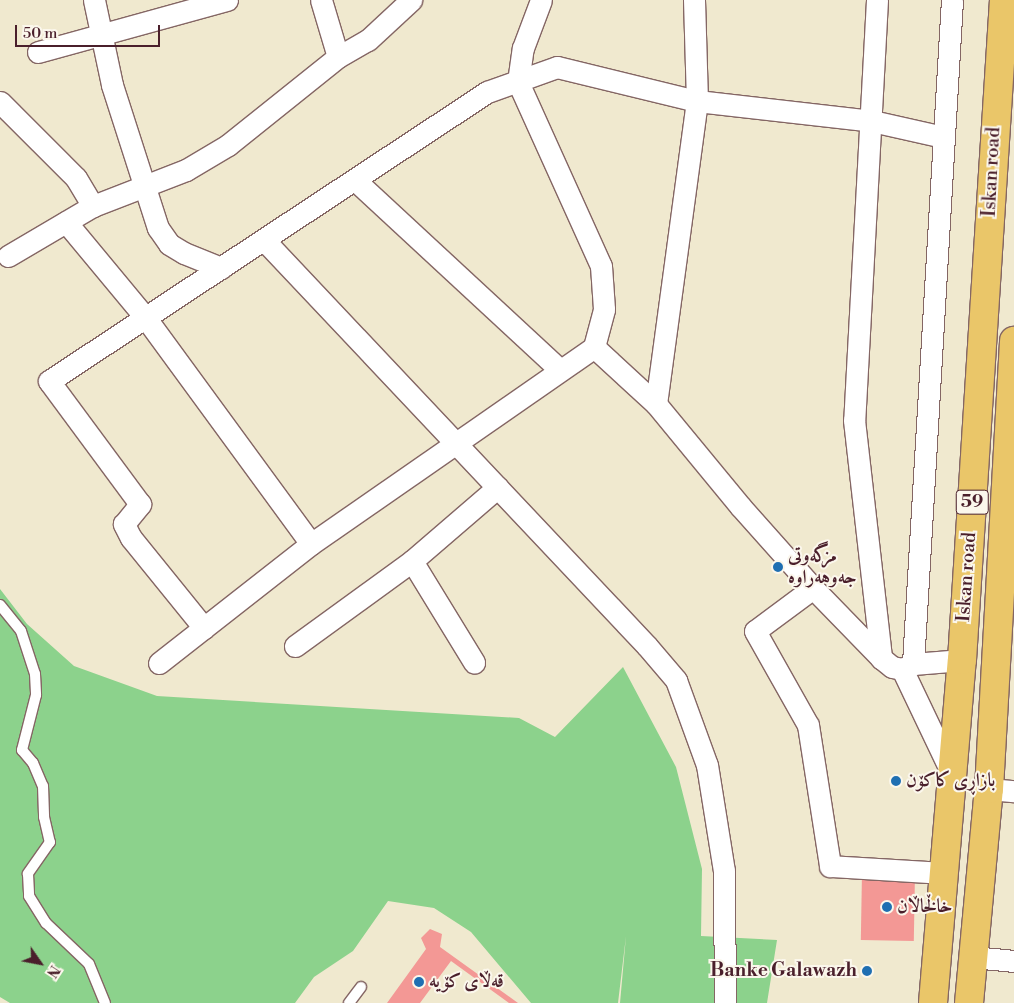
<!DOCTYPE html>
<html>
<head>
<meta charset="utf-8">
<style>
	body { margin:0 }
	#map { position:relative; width:1014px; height:1003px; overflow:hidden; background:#f0e9cf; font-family:"Libre Bodoni",Amiri,serif }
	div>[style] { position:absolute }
	.green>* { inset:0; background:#8cd28c }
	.building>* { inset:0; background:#f39895; transform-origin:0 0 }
	.roads { filter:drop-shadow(1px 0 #846664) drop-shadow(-1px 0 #846664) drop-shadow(0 1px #846664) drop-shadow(0 -1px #846664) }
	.service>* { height:10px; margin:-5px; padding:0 5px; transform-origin:5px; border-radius:5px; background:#fff }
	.minor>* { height:21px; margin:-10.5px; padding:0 10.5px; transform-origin:10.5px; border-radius:10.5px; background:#fff }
	.primary>* { height:28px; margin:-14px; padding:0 14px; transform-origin:14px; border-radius:14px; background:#eac669 }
	.dots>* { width:14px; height:14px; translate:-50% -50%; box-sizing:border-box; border:2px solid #fbf7ec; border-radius:50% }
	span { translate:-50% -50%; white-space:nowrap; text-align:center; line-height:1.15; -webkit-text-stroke:4px #fbf7ec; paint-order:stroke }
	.shield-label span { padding:1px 4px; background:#fbf7ec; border:1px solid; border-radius:4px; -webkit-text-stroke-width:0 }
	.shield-label { font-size:18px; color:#4a1f2b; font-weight:700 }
	.street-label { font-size:19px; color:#4a1f2b }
	.poi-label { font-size:19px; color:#4a1f2b; font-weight:700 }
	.left { translate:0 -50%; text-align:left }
	.right { translate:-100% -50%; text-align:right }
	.north { position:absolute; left:15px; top:938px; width:50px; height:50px; -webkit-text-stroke:4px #fbf7ec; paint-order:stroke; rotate:123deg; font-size:14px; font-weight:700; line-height:20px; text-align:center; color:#4a1f2b }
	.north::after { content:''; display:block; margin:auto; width:18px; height:22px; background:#4a1f2b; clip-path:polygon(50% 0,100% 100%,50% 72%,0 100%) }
	.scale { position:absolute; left:15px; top:25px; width:145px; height:22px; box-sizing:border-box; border:2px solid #4a1f2b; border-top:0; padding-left:6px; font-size:15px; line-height:18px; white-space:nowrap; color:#4a1f2b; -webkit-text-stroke:4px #fbf7ec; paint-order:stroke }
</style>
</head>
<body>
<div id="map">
	<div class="green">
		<div style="clip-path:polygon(0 589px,27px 624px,74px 666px,157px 696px,519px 718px,555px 737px,623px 667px,676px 767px,702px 869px,701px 936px,777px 940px,767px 1003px,620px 1003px,626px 936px,618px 1003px,531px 1003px,471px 932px,434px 908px,388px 901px,353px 951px,314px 977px,295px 1003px,10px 1003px,0 997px)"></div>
	</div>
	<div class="building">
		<div style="left:862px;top:872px;width:53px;height:68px;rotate:1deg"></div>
		<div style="clip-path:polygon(430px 929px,442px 934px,440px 947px,518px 1003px,509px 1003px,451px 961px,420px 1003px,387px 1003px,426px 949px,421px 938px)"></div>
	</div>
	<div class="roads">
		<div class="service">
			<div style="left:0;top:605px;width:33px;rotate:51deg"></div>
			<div style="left:21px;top:631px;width:45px;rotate:72deg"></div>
			<div style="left:35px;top:674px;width:21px;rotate:87deg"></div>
			<div style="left:36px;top:695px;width:57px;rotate:104.3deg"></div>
			<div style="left:22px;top:750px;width:17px;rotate:50deg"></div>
			<div style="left:33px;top:763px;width:25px;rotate:67deg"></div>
			<div style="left:43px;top:786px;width:31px;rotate:88deg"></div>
			<div style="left:44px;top:817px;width:26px;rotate:77deg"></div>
			<div style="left:50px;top:842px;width:39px;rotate:125deg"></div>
			<div style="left:28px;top:874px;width:22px;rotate:87deg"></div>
			<div style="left:29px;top:896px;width:32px;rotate:58deg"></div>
			<div style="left:46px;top:923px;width:59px;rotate:43.6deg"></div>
			<div style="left:89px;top:964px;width:42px;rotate:67.7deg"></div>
			<div style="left:349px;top:1003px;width:20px;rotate:-53deg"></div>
		</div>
		<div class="minor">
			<div style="left:94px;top:0;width:87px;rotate:78deg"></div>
			<div style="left:112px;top:85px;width:150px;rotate:72.2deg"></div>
			<div style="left:158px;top:228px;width:19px;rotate:55deg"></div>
			<div style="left:169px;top:244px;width:17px;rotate:31deg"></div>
			<div style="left:184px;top:253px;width:40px;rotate:22deg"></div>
			<div style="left:321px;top:0;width:59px;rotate:73.4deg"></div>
			<div style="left:877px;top:0;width:421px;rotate:93.1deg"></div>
			<div style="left:854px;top:420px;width:240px;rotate:83.5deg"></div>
			<div style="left:38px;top:52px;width:196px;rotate:-15.4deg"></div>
			<div style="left:0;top:102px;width:107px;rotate:45deg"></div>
			<div style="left:76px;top:178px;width:33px;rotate:59deg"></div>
			<div style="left:356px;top:181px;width:277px;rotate:42.8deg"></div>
			<div style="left:66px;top:222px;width:124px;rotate:50.3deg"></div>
			<div style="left:145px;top:317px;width:281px;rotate:53.8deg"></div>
			<div style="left:264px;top:240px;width:558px;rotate:46.67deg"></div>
			<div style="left:647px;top:646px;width:45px;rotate:49.5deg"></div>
			<div style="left:676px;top:680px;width:90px;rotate:70deg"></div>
			<div style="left:707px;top:765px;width:107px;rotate:80.9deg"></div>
			<div style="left:724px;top:871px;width:132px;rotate:89.6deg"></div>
			<div style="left:8px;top:256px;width:99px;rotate:-30.5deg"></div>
			<div style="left:93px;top:206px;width:100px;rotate:-21.2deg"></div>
			<div style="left:186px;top:170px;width:49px;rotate:-30.8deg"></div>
			<div style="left:228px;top:145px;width:141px;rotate:-38.7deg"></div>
			<div style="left:338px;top:57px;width:34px;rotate:-30deg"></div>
			<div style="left:368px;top:40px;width:59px;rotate:-42.9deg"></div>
			<div style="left:594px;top:347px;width:84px;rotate:42.6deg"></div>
			<div style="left:656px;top:404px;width:132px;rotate:50.5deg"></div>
			<div style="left:740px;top:506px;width:110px;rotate:48.3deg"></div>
			<div style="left:813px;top:588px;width:98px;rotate:45.8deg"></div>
			<div style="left:881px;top:658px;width:14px;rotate:39deg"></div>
			<div style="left:892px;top:667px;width:10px;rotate:11deg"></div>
			<div style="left:902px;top:669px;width:116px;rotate:64.5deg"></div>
			<div style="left:656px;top:404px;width:306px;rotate:-82.3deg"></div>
			<div style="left:697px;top:101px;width:101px;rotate:-91.7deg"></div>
			<div style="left:412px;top:561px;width:119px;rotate:58.5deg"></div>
			<div style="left:813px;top:588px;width:72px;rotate:143.4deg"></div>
			<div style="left:755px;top:631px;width:108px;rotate:60.6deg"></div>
			<div style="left:808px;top:725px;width:143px;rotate:81.1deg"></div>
			<div style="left:830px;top:866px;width:116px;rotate:3.5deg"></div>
			<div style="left:204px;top:628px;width:116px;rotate:-129deg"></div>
			<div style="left:131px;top:538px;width:16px;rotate:-117deg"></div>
			<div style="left:124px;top:524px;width:26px;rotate:-51deg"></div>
			<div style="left:140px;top:504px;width:153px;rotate:-126.5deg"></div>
			<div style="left:49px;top:381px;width:525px;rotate:-33.42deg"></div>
			<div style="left:487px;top:92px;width:74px;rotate:-19.7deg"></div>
			<div style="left:557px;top:67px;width:144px;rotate:13.7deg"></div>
			<div style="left:697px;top:101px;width:176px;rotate:6.5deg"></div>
			<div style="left:872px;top:121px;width:73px;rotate:12.7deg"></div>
			<div style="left:295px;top:646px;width:145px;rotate:-36deg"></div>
			<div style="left:412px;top:561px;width:113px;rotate:-40.7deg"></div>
			<div style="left:159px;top:663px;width:193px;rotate:-38.1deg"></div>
			<div style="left:311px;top:544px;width:345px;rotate:-34.8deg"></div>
			<div style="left:594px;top:347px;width:39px;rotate:-75deg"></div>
			<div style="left:604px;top:309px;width:43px;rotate:-94deg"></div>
			<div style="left:601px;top:266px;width:202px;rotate:-114.3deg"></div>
			<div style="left:518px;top:82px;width:34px;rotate:-82deg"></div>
			<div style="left:523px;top:48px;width:51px;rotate:-69.4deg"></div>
			<div style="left:913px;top:664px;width:49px;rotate:-4.7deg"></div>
			<div style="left:902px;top:669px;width:12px;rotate:-24deg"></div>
			<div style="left:913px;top:664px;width:665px;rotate:-86.64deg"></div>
			<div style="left:989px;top:789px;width:25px;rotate:5deg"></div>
			<div style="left:973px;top:957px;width:41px;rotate:5.6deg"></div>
		</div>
		<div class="primary">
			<div style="left:933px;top:1003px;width:344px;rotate:-85.2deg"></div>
			<div style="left:962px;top:660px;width:661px;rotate:-86.36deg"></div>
			<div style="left:969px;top:1003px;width:215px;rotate:-84.7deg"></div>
			<div style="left:989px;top:789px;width:449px;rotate:-86.8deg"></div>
		</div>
	</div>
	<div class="dots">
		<div style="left:778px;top:567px;background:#1f6fb2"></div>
		<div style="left:896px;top:781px;background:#1f6fb2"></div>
		<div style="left:887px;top:907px;background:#1f6fb2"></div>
		<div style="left:867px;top:971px;background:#1f6fb2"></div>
		<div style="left:419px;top:982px;background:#1f6fb2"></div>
	</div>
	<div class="shield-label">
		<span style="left:972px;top:502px">59</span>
	</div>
	<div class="street-label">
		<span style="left:992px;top:172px;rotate:-87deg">Iskan road</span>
		<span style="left:967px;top:577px;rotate:-86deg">Iskan road</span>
	</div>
	<div class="poi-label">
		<span class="left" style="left:788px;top:567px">مزگه‌وتی<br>جه‌وهه‌راوه</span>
		<span class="left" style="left:906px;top:781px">بازاڕی کاکۆن</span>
		<span class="left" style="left:897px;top:907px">خاڵخاڵان</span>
		<span class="right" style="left:857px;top:971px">Banke Galawazh</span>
		<span class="left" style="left:429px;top:982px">قەڵای کۆیە</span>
	</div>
	<div class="north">N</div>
	<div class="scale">50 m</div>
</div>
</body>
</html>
